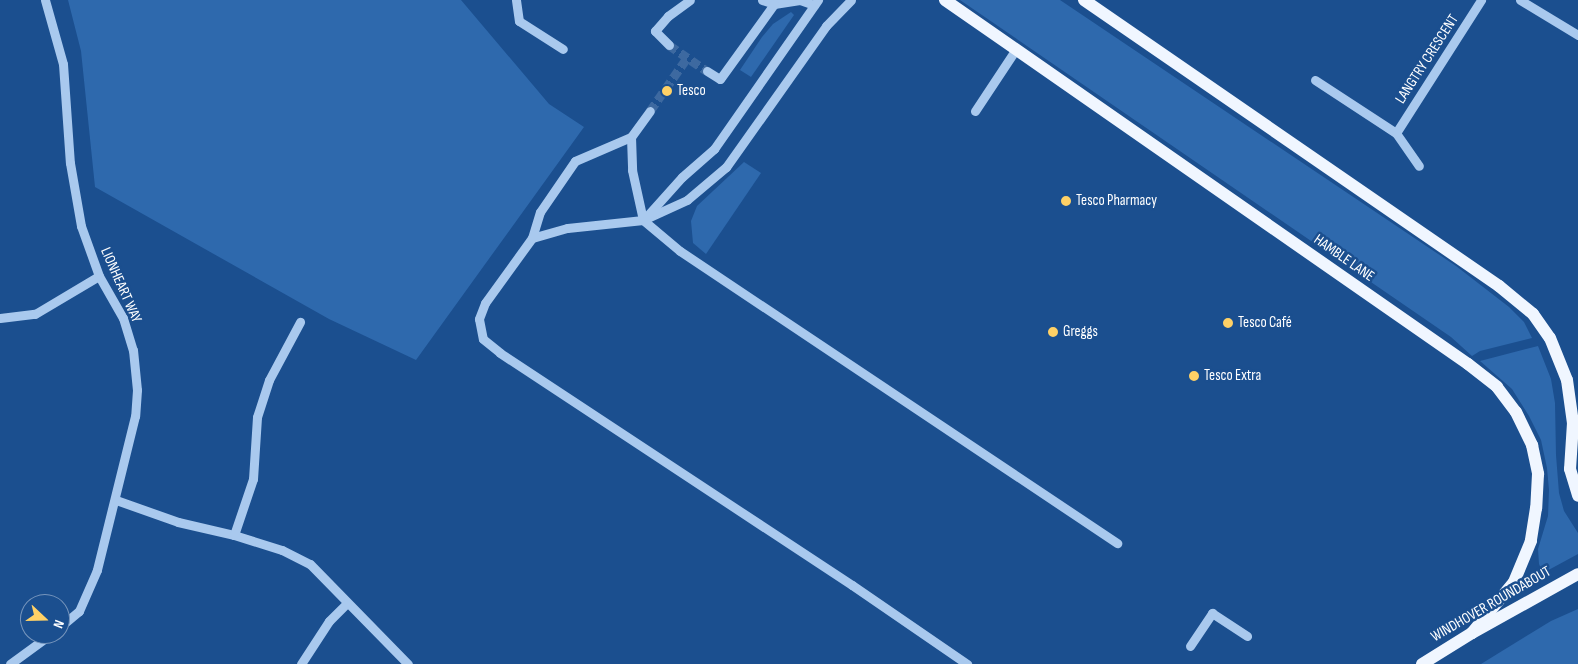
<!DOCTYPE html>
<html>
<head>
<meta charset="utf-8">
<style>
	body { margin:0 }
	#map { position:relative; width:1578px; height:664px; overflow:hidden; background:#1b4f8f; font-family:"Sofia Sans Condensed",sans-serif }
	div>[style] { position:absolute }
	.green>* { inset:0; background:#2e69ad }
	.minor-tunnel>* { height:9px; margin-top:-4.5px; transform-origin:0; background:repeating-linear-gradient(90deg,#3d69a0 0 9px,transparent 0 13.5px) }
	.minor>* { height:9px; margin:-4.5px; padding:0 4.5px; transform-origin:4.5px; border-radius:4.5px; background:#a9c9ee }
	.major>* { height:12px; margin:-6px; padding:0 6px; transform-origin:6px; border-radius:6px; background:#f0f6ff }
	.dots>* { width:14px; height:14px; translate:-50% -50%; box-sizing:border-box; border:2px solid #1b4f8f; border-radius:50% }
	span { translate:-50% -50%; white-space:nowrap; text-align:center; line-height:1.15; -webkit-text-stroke:5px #1b4f8f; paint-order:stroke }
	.street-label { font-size:15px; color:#fff }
	.poi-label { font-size:15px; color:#fff }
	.left { translate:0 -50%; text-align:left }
	.north { position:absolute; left:20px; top:594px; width:50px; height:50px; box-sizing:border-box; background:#1b4f8f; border:1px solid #7695bc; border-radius:50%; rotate:111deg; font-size:14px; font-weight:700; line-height:20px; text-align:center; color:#fff }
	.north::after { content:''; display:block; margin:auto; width:18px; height:22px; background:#ffd166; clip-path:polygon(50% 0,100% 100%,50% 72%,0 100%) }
</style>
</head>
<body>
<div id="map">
	<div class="green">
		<div style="clip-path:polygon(68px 0,461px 0,549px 104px,584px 127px,416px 360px,329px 319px,95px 187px,81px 51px)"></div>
		<div style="clip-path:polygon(960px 0,1060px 0,1456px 266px,1509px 307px,1524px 322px,1532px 338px,1480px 351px,1472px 356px,1451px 337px)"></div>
		<div style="clip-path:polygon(791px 12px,794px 15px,751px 77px,740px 70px,762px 37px,773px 24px)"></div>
		<div style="clip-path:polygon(744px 162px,761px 173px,706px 254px,693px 243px,691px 221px,697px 206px)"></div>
		<div style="clip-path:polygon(1538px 346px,1551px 379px,1555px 403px,1556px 455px,1559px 493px,1564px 511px,1578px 533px,1578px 554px,1543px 573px,1539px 564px,1538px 549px,1548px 516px,1549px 490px,1547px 468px,1541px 440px,1529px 416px,1512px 389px,1480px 361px)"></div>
		<div style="clip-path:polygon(1578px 609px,1578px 664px,1481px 664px,1551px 621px)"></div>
	</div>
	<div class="minor-tunnel">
		<div style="left:669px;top:45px;width:46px;rotate:34.4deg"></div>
		<div style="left:650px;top:111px;width:65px;rotate:-55.1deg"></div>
	</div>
	<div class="minor">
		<div style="left:45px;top:0;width:66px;rotate:74.3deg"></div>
		<div style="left:63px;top:64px;width:99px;rotate:86deg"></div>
		<div style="left:70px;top:163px;width:64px;rotate:80.1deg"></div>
		<div style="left:81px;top:226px;width:53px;rotate:70.2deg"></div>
		<div style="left:99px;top:276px;width:48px;rotate:60.3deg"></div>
		<div style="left:123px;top:318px;width:34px;rotate:73deg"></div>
		<div style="left:133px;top:350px;width:40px;rotate:84.3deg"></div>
		<div style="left:137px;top:390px;width:26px;rotate:94deg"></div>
		<div style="left:135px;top:416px;width:159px;rotate:103.9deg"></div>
		<div style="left:97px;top:570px;width:45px;rotate:113.7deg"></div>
		<div style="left:79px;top:611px;width:25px;rotate:140deg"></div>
		<div style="left:516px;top:0;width:21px;rotate:82deg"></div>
		<div style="left:519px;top:21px;width:52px;rotate:32.5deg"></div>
		<div style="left:762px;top:0;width:13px;rotate:18deg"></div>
		<div style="left:774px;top:4px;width:26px;rotate:-9deg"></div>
		<div style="left:800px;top:0;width:15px;rotate:20deg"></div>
		<div style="left:851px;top:0;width:36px;rotate:134deg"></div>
		<div style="left:826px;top:26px;width:173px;rotate:125.3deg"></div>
		<div style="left:726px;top:167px;width:51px;rotate:139.8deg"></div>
		<div style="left:687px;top:200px;width:48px;rotate:155.6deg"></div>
		<div style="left:643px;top:220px;width:76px;rotate:174deg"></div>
		<div style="left:567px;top:228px;width:36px;rotate:164deg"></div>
		<div style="left:532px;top:238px;width:80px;rotate:125.9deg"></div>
		<div style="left:485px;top:303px;width:17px;rotate:111deg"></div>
		<div style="left:479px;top:319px;width:20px;rotate:79deg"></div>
		<div style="left:483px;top:339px;width:22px;rotate:39deg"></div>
		<div style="left:500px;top:353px;width:422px;rotate:33.4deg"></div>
		<div style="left:852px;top:585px;width:140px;rotate:34.5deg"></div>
		<div style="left:1520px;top:0;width:68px;rotate:31.1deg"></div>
		<div style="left:669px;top:45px;width:20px;rotate:-135deg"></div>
		<div style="left:655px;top:31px;width:20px;rotate:-49deg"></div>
		<div style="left:668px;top:16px;width:27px;rotate:-36deg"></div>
		<div style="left:707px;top:71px;width:15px;rotate:32deg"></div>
		<div style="left:720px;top:79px;width:92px;rotate:-54.2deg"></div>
		<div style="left:1315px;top:80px;width:97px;rotate:33.2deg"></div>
		<div style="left:1396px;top:133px;width:40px;rotate:55.1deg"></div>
		<div style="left:975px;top:111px;width:74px;rotate:-56.5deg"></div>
		<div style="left:1396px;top:133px;width:158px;rotate:-57.4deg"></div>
		<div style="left:631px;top:137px;width:33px;rotate:88deg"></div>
		<div style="left:632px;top:170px;width:51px;rotate:77.6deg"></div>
		<div style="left:643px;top:220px;width:48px;rotate:40deg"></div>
		<div style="left:680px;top:251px;width:526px;rotate:33.75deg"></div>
		<div style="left:647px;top:216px;width:52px;rotate:-48.1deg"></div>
		<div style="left:682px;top:177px;width:43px;rotate:-41.2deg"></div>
		<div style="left:714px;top:149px;width:182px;rotate:-55.1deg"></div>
		<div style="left:532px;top:238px;width:27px;rotate:-73deg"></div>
		<div style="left:540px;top:212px;width:62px;rotate:-55.5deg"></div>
		<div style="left:575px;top:161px;width:61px;rotate:-23.2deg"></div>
		<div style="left:631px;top:137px;width:32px;rotate:-54deg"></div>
		<div style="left:0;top:318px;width:35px;rotate:-7deg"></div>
		<div style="left:35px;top:314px;width:74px;rotate:-30.7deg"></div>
		<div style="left:116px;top:500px;width:66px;rotate:19.5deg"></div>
		<div style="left:178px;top:522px;width:57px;rotate:13.1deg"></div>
		<div style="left:234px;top:535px;width:50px;rotate:17.4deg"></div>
		<div style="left:282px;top:550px;width:31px;rotate:27deg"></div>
		<div style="left:310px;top:564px;width:140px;rotate:45.6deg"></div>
		<div style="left:234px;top:535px;width:59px;rotate:-71.3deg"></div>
		<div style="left:253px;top:479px;width:62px;rotate:-86.3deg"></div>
		<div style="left:257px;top:417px;width:39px;rotate:-72deg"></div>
		<div style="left:269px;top:380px;width:66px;rotate:-61.9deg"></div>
		<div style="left:1190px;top:646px;width:40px;rotate:-56deg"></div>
		<div style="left:1212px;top:613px;width:42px;rotate:33.3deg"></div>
		<div style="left:10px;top:664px;width:51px;rotate:-36.2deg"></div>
		<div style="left:301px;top:664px;width:51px;rotate:-56.9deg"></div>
		<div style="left:329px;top:621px;width:25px;rotate:-45deg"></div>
	</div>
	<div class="major">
		<div style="left:945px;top:0;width:637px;rotate:34.84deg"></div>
		<div style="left:1468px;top:364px;width:37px;rotate:38deg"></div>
		<div style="left:1497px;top:387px;width:31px;rotate:53deg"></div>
		<div style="left:1516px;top:412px;width:37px;rotate:64deg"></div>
		<div style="left:1532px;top:445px;width:30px;rotate:78deg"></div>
		<div style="left:1538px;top:474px;width:34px;rotate:93deg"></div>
		<div style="left:1536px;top:508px;width:33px;rotate:99deg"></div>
		<div style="left:1531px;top:541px;width:44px;rotate:112.5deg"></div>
		<div style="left:1514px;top:582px;width:66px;rotate:129.5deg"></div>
		<div style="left:1084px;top:0;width:504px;rotate:34.57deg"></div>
		<div style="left:1499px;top:286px;width:44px;rotate:39.5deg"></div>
		<div style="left:1533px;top:314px;width:29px;rotate:55deg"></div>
		<div style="left:1550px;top:338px;width:45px;rotate:68deg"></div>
		<div style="left:1567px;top:380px;width:43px;rotate:82.1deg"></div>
		<div style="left:1573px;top:423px;width:46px;rotate:93.7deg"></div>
		<div style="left:1570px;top:469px;width:28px;rotate:73deg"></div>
		<div style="left:1422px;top:664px;width:59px;rotate:-31.8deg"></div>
		<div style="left:1472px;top:633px;width:121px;rotate:-29.1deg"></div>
	</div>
	<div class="dots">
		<div style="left:667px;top:91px;background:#ffd166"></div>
		<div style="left:1066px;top:201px;background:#ffd166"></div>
		<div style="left:1228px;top:323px;background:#ffd166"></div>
		<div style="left:1053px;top:332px;background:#ffd166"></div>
		<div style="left:1194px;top:376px;background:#ffd166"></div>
	</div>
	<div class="street-label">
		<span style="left:1427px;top:59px;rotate:-57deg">LANGTRY CRESCENT</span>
		<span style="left:1344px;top:258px;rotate:35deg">HAMBLE LANE</span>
		<span style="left:121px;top:285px;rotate:66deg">LIONHEART WAY</span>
		<span style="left:1491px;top:604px;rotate:-30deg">WINDHOVER ROUNDABOUT</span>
	</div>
	<div class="poi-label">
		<span class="left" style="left:677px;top:91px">Tesco</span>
		<span class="left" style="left:1076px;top:201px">Tesco Pharmacy</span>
		<span class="left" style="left:1238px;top:323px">Tesco Café</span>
		<span class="left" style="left:1063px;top:332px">Greggs</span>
		<span class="left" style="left:1204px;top:376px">Tesco Extra</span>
	</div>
	<div class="north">N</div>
</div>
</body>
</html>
